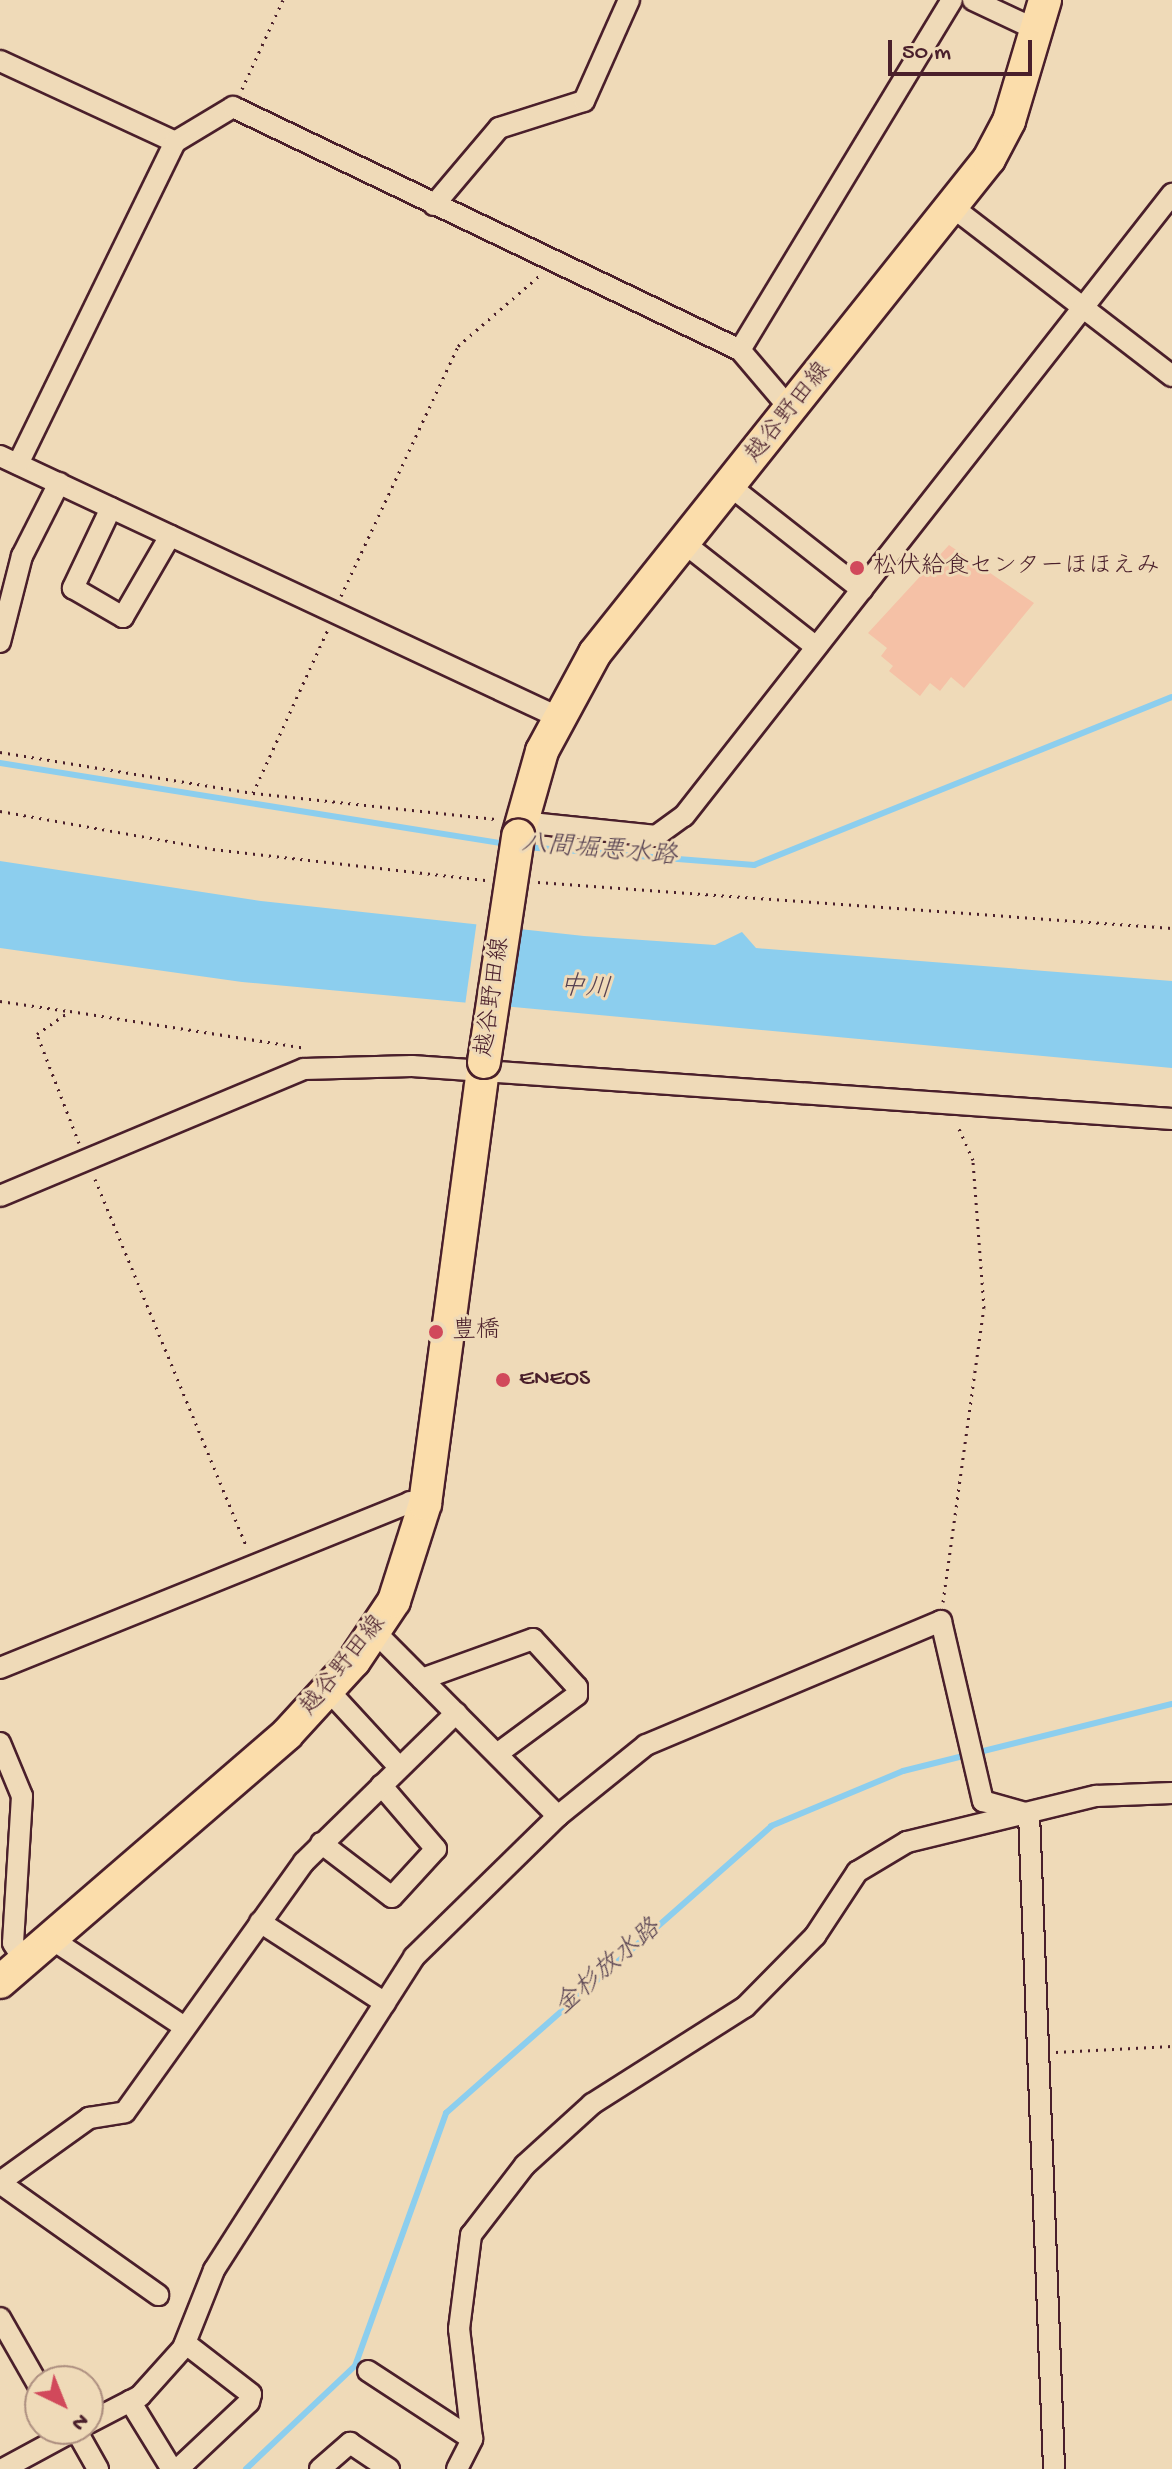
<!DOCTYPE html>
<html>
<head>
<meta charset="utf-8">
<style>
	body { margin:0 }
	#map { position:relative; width:1172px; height:2469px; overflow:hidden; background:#efdab8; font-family:"Gochi Hand","Klee One",sans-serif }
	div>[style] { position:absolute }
	.water>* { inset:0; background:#8cceee }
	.pier>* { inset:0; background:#efdab8; transform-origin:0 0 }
	.stream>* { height:6px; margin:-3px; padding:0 3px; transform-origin:3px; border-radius:3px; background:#8cceee }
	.building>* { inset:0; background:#f5c1a6 }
	.path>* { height:3px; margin-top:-1.5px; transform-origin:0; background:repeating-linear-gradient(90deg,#4a1f2b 0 2px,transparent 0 8px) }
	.roads { filter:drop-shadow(2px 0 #4a1f2b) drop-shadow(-2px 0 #4a1f2b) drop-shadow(0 2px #4a1f2b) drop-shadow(0 -2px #4a1f2b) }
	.street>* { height:20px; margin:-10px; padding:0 10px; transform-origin:10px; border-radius:10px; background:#efdab8 }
	.primary>* { height:32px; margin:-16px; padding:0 16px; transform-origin:16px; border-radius:16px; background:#fbddab }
	.bridges { filter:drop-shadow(2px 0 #4a1f2b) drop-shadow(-2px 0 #4a1f2b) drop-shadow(0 2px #4a1f2b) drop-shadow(0 -2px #4a1f2b) }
	.primary-bridge>* { height:32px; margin:-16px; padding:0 16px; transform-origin:16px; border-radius:16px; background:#fbddab }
	.dots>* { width:22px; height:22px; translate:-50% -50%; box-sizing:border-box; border:4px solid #efdab8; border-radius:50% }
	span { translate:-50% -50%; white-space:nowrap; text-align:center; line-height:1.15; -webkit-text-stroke:6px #efdab8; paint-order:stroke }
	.street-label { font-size:24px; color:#4a1f2b }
	.poi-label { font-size:24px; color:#4a1f2b }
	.left { translate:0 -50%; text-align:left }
	.water-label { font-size:26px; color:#574252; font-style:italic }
	.north { position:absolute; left:24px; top:2365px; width:80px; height:80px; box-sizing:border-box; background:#efdab8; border:2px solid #ad8f80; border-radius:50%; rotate:137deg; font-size:22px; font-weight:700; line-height:32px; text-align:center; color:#4a1f2b }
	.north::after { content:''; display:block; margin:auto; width:28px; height:36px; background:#d1495b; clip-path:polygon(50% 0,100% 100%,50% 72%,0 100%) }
	.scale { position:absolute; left:888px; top:40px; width:144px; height:36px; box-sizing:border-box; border:4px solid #4a1f2b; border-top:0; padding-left:10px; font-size:24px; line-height:28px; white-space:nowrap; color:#4a1f2b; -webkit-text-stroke:6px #efdab8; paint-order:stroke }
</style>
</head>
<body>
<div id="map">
	<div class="water">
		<div style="clip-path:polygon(0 861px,261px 901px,584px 936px,715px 945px,742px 932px,756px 948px,1172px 981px,1172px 1068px,242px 982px,0 948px)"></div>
	</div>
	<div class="pier">
		<div style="left:477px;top:920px;width:37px;height:88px;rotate:8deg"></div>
	</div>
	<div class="stream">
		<div style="left:0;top:763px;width:512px;rotate:9.09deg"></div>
		<div style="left:525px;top:847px;width:230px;rotate:4.5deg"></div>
		<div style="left:754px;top:865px;width:450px;rotate:-21.9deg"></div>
		<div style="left:246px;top:2469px;width:150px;rotate:-43.4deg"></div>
		<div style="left:355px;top:2366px;width:269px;rotate:-70.2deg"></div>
		<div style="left:446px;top:2113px;width:434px;rotate:-41.4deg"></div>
		<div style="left:771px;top:1826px;width:143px;rotate:-22.6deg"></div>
		<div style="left:903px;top:1771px;width:277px;rotate:-14deg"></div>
	</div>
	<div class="building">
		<div style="clip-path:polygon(949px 545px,1034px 603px,964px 688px,951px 677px,940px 691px,930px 683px,920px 696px,889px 671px,893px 666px,881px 656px,887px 648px,868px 633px)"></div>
	</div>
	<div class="path">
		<div style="left:242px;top:89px;width:98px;rotate:-65.3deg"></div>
		<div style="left:341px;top:596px;width:276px;rotate:-64.9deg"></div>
		<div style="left:458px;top:346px;width:108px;rotate:-40.9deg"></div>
		<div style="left:0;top:752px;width:256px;rotate:9.2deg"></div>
		<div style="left:253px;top:793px;width:244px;rotate:6.1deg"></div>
		<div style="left:253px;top:793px;width:180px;rotate:-65.4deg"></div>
		<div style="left:0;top:811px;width:216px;rotate:10.1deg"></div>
		<div style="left:213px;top:849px;width:276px;rotate:6.5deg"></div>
		<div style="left:538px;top:882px;width:636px;rotate:4.15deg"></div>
		<div style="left:0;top:1001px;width:69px;rotate:8.4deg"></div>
		<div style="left:79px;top:1143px;width:117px;rotate:-111.1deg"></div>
		<div style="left:37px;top:1034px;width:40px;rotate:-34.9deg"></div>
		<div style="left:70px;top:1011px;width:239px;rotate:8.9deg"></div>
		<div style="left:95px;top:1179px;width:397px;rotate:67.6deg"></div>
		<div style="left:943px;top:1602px;width:297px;rotate:-82.1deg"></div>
		<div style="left:984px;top:1308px;width:148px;rotate:-94.3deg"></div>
		<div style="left:973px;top:1160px;width:39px;rotate:-114deg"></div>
		<div style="left:1056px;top:2052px;width:116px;rotate:-3deg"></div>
	</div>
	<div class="roads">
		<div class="street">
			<div style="left:973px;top:0;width:71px;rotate:25.1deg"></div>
			<div style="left:0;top:61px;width:193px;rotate:24.8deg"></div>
			<div style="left:434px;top:205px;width:101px;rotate:-49.8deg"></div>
			<div style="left:499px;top:128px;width:89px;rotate:-17.6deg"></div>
			<div style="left:584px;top:101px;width:111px;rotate:-66deg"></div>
			<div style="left:955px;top:209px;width:274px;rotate:37.6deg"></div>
			<div style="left:740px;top:350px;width:409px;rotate:-58.8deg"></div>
			<div style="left:0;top:456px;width:616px;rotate:25.07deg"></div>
			<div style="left:18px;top:464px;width:358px;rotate:-64deg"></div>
			<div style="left:175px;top:142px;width:68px;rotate:-31.1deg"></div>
			<div style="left:233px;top:107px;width:562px;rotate:25.61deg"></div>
			<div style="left:740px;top:350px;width:79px;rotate:49.6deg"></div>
			<div style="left:730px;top:486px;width:168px;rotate:38.2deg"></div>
			<div style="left:111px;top:508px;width:89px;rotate:115.4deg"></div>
			<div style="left:73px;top:588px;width:58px;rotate:30.1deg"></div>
			<div style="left:123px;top:617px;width:94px;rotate:-59.9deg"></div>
			<div style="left:684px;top:543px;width:168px;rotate:38.2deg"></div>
			<div style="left:0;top:642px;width:89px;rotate:-75.7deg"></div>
			<div style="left:22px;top:556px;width:82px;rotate:-63.1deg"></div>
			<div style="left:521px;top:822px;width:136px;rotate:5.9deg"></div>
			<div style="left:656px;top:836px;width:34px;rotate:-36deg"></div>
			<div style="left:684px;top:816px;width:791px;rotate:-51.88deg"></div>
			<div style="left:0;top:1196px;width:329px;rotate:-22.7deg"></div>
			<div style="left:304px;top:1069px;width:108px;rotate:-1.6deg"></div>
			<div style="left:412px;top:1066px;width:762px;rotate:3.99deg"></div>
			<div style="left:376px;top:1633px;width:258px;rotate:45.2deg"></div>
			<div style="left:0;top:1668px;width:442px;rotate:-22deg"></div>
			<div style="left:410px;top:1502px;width:15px;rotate:8deg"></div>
			<div style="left:422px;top:1679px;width:118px;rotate:-19.8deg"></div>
			<div style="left:533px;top:1639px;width:65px;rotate:47.5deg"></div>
			<div style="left:577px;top:1687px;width:8px;rotate:90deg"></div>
			<div style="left:577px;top:1695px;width:99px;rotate:143.6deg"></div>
			<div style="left:329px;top:1691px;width:103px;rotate:47.4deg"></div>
			<div style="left:0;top:1743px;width:57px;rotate:67.5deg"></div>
			<div style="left:22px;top:1796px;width:147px;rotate:93.5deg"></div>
			<div style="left:13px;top:1943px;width:20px;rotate:57deg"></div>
			<div style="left:1029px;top:1814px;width:655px;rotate:87.81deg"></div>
			<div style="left:321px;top:1843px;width:89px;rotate:37.3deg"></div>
			<div style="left:392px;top:1897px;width:65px;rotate:-47.5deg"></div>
			<div style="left:436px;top:1849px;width:84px;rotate:-130.7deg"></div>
			<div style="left:260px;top:1922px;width:149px;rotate:32.9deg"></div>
			<div style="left:50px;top:1938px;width:159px;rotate:33.5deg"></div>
			<div style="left:0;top:2182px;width:110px;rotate:-35.7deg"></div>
			<div style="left:89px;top:2118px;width:36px;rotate:-9deg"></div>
			<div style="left:125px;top:2112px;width:307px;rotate:-54.4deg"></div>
			<div style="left:304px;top:1862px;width:213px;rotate:-44.4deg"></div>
			<div style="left:0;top:2183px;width:194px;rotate:35.3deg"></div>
			<div style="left:0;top:2318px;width:81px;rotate:60.3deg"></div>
			<div style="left:368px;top:2371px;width:124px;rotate:33.2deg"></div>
			<div style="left:130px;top:2401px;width:79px;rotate:58.5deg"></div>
			<div style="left:171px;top:2468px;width:8px"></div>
			<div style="left:179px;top:2468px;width:96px;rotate:-43.3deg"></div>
			<div style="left:249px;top:2402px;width:8px;rotate:-76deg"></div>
			<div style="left:251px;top:2394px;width:83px;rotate:-142.3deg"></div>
			<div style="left:88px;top:2423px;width:59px;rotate:-27.4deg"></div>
			<div style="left:140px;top:2396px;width:64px;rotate:-48.1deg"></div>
			<div style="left:183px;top:2348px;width:84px;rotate:-68.3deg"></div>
			<div style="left:214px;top:2270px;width:371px;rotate:-57.4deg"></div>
			<div style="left:414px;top:1957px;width:202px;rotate:-44.4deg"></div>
			<div style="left:558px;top:1816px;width:113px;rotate:-38.9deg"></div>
			<div style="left:646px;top:1745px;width:320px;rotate:-22.8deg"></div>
			<div style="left:941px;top:1621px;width:185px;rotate:76.9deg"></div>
			<div style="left:983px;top:1801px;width:48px;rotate:15.8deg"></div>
			<div style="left:76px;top:2430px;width:45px;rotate:60.6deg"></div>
			<div style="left:3px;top:2469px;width:84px;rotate:-28.4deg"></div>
			<div style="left:320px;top:2469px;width:40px;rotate:-41deg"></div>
			<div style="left:350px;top:2443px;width:47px;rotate:33.7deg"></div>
			<div style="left:457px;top:2469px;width:34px;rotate:-63deg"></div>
			<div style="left:472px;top:2439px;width:111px;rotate:-96.7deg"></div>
			<div style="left:459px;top:2329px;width:95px;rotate:-82.7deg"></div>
			<div style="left:471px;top:2235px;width:88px;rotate:-52.4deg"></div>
			<div style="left:525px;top:2165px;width:91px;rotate:-42.3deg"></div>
			<div style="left:592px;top:2104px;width:181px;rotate:-32.4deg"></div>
			<div style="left:745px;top:2007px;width:100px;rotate:-45.4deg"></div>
			<div style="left:815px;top:1936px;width:77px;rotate:-56.7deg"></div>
			<div style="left:857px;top:1872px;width:58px;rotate:-31deg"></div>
			<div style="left:907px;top:1842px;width:195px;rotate:-13.7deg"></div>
			<div style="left:1096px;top:1796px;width:76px;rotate:-2.3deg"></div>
		</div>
		<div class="primary">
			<div style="left:518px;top:836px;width:88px;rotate:-74.2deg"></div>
			<div style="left:542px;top:751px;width:111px;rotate:-61.6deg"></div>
			<div style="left:595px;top:653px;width:632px;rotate:-51.43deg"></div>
			<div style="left:989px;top:159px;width:43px;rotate:-62.2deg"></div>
			<div style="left:1009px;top:121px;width:126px;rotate:-73.4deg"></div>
			<div style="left:0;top:1982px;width:379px;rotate:-40.8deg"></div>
			<div style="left:287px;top:1734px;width:99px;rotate:-47.5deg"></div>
			<div style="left:354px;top:1661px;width:72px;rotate:-56.3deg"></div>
			<div style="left:394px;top:1601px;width:102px;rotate:-72.3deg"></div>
			<div style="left:425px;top:1504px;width:446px;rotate:-82.4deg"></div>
		</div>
	</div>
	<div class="bridges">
		<div class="primary-bridge">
			<div style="left:484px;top:1062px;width:229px;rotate:-81.4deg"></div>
		</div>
	</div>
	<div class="dots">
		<div style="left:857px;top:568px;background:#d1495b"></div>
		<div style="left:436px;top:1332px;background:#d1495b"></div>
		<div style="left:503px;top:1380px;background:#d1495b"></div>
	</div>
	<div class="street-label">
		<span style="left:789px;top:413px;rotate:-51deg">越谷野田線</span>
		<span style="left:494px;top:997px;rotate:-82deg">越谷野田線</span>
		<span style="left:344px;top:1666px;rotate:-51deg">越谷野田線</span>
	</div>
	<div class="poi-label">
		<span class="left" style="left:873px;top:568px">松伏給食センターほほえみ</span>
		<span class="left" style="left:452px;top:1332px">豊橋</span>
		<span class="left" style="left:519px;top:1380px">ENEOS</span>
	</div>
	<div class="water-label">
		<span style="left:599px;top:852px;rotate:5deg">八間堀悪水路</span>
		<span style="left:585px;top:990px;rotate:4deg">中川</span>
		<span style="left:609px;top:1969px;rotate:-41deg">金杉放水路</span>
	</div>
	<div class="north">N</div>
	<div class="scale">50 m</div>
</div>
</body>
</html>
